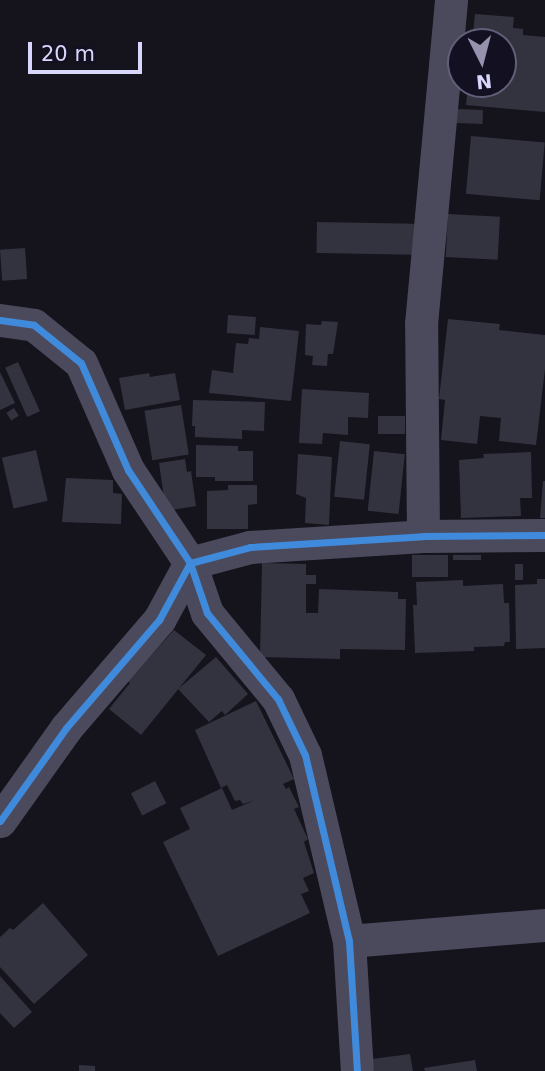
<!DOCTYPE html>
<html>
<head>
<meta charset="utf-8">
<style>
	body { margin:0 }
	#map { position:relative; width:545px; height:1071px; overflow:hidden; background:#15141d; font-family:"DejaVu Sans",sans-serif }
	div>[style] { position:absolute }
	.building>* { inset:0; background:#33323f; transform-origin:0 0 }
	.street>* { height:33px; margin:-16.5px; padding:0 16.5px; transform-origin:16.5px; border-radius:16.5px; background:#4b4a5c }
	.cycleway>* { height:7px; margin:-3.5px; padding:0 3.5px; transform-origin:3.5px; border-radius:3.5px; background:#408adc }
	span { translate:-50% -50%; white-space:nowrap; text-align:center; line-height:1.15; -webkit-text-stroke:7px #121021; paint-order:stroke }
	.north { position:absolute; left:447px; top:28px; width:70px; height:70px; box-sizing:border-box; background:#121021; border:2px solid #615f78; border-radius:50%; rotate:174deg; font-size:19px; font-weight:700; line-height:28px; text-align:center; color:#d8d6fa }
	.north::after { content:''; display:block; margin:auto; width:24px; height:32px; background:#9492ad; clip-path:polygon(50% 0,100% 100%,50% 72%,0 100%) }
	.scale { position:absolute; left:28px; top:42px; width:114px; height:32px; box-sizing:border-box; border:4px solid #d8d6fa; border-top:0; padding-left:9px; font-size:21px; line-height:24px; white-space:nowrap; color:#d8d6fa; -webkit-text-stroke:5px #121021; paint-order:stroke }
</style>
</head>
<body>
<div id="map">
	<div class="building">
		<div style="clip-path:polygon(475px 14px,514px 17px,513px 28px,523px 29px,523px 35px,545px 37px,545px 112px,466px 105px,468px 84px,503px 84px,503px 42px,472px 42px)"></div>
		<div style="left:457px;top:109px;width:26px;height:14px;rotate:2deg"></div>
		<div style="left:471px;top:136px;width:74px;height:58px;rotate:5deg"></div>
		<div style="left:448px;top:214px;width:52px;height:43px;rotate:3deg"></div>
		<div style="left:317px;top:222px;width:97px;height:31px;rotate:1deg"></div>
		<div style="left:25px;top:248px;width:31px;height:25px;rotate:86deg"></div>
		<div style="left:228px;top:315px;width:28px;height:18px;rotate:4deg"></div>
		<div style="clip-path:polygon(448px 319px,500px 324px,499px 330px,545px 335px,545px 369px,536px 445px,499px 441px,501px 418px,480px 416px,477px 444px,441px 440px,445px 400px,439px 399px)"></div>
		<div style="clip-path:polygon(322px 321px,338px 322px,333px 354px,328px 354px,327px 366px,312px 365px,313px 356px,305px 355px,306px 324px,321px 325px)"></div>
		<div style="clip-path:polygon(260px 327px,299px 331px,291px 401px,209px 393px,212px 370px,233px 373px,236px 343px,248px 344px,249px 338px,259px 339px)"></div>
		<div style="left:18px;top:362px;width:54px;height:14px;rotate:66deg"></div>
		<div style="clip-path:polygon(0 372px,15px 403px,0 410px)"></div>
		<div style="clip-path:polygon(149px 373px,150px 377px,175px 373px,180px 400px,125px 410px,119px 378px)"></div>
		<div style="clip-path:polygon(302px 389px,369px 393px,368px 418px,348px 417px,348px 435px,323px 433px,322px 444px,299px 443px)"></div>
		<div style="clip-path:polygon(193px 400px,265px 402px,264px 431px,242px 430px,242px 439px,195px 437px,195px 426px,192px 426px)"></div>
		<div style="left:181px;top:405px;width:50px;height:37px;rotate:81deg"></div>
		<div style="left:14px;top:408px;width:9px;height:9px;rotate:58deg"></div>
		<div style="left:378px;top:416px;width:27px;height:18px"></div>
		<div style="left:340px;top:441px;width:30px;height:56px;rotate:6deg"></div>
		<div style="clip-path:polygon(196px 445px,238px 446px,238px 451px,253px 451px,253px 481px,215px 481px,215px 477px,196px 477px)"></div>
		<div style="left:36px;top:450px;width:52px;height:35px;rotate:77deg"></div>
		<div style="left:374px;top:451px;width:31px;height:60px;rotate:6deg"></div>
		<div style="clip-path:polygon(531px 452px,532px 498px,520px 498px,521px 516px,461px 518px,459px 460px,484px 458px,483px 454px)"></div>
		<div style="clip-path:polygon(298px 454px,332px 457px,329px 525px,305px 523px,306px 498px,296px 494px)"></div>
		<div style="clip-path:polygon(185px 459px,187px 472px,191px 471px,196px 506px,166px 511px,159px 463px)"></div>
		<div style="clip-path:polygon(66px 478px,113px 480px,113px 493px,122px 494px,121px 524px,62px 522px)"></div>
		<div style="clip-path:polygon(543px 481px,545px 481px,545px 518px,540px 518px)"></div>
		<div style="clip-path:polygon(228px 485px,257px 485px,257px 504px,248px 505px,248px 529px,207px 529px,207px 491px,228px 490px)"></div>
		<div style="left:448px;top:555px;width:22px;height:36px;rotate:90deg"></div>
		<div style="left:453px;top:555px;width:28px;height:5px"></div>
		<div style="clip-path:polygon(262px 563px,306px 564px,306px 575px,316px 575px,316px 584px,306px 584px,306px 613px,318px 613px,319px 589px,398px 592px,398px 599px,406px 599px,405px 650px,340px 649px,340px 659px,260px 657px)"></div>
		<div style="left:515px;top:564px;width:8px;height:16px"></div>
		<div style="clip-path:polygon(537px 579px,545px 579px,545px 648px,516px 649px,515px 585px,537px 584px)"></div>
		<div style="clip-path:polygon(463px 580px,463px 586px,503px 584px,504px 603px,509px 603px,510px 642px,505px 642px,504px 646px,474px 647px,474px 651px,415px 653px,413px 605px,417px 605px,416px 582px)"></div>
		<div style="clip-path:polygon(174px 630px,206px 655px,141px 735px,109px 709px,130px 683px,128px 681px)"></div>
		<div style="clip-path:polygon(216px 657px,248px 694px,225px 715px,222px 711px,209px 722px,178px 689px)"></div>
		<div style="clip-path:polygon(256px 701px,294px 779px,283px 784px,286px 789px,289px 787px,299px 807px,294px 809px,308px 839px,304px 842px,314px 873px,303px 878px,309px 891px,301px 894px,310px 913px,218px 956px,163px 842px,190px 829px,180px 808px,222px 788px,232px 810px,255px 800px,243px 804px,240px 800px,235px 801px,227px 785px,221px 788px,195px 730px)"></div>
		<div style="left:155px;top:781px;width:25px;height:27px;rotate:63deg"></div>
		<div style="clip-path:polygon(43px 903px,88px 955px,34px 1004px,0 967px,0 937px,10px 928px,13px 930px)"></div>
		<div style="clip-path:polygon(0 976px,32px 1012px,14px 1028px,0 1013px)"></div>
		<div style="clip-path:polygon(410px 1054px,413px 1071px,374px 1071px,372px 1059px)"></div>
		<div style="clip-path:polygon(475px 1060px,477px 1071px,425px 1071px,424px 1068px)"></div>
		<div style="clip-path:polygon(79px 1065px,95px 1066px,95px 1071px,79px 1071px)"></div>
	</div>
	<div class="street">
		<div style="left:0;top:320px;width:34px;rotate:8deg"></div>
		<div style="left:34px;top:325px;width:60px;rotate:39deg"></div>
		<div style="left:81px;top:363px;width:117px;rotate:66.3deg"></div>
		<div style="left:128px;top:470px;width:112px;rotate:56.3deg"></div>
		<div style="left:190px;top:563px;width:53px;rotate:71.2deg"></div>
		<div style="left:207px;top:613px;width:112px;rotate:50.5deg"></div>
		<div style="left:278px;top:699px;width:62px;rotate:64.3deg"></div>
		<div style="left:305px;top:755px;width:191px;rotate:76.7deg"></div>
		<div style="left:349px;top:941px;width:130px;rotate:86.5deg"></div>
		<div style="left:423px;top:536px;width:212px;rotate:-90.5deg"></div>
		<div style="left:421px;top:324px;width:325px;rotate:-84.7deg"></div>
		<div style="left:0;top:821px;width:114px;rotate:-54.6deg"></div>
		<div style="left:66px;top:728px;width:143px;rotate:-49.3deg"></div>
		<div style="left:159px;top:620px;width:65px;rotate:-61.5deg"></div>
		<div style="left:190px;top:563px;width:62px;rotate:-14.9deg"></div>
		<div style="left:250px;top:547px;width:173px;rotate:-3.6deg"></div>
		<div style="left:423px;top:536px;width:122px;rotate:-0.5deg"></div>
		<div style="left:349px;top:941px;width:197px;rotate:-4.7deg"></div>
	</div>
	<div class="cycleway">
		<div style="left:0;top:320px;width:34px;rotate:8deg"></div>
		<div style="left:34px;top:325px;width:60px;rotate:39deg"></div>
		<div style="left:81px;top:363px;width:117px;rotate:66.3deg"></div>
		<div style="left:128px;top:470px;width:112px;rotate:56.3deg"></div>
		<div style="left:190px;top:563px;width:53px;rotate:71.2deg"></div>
		<div style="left:207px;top:613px;width:112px;rotate:50.5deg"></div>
		<div style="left:278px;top:699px;width:62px;rotate:64.3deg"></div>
		<div style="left:305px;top:755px;width:191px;rotate:76.7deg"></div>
		<div style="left:349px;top:941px;width:130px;rotate:86.5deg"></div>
		<div style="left:0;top:821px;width:114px;rotate:-54.6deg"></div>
		<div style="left:66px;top:728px;width:143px;rotate:-49.3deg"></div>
		<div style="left:159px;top:620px;width:65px;rotate:-61.5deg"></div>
		<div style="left:190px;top:563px;width:62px;rotate:-14.9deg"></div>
		<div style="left:250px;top:547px;width:173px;rotate:-3.6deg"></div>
		<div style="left:423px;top:536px;width:122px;rotate:-0.5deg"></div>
	</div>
	<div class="north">N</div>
	<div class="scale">20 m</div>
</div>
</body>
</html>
